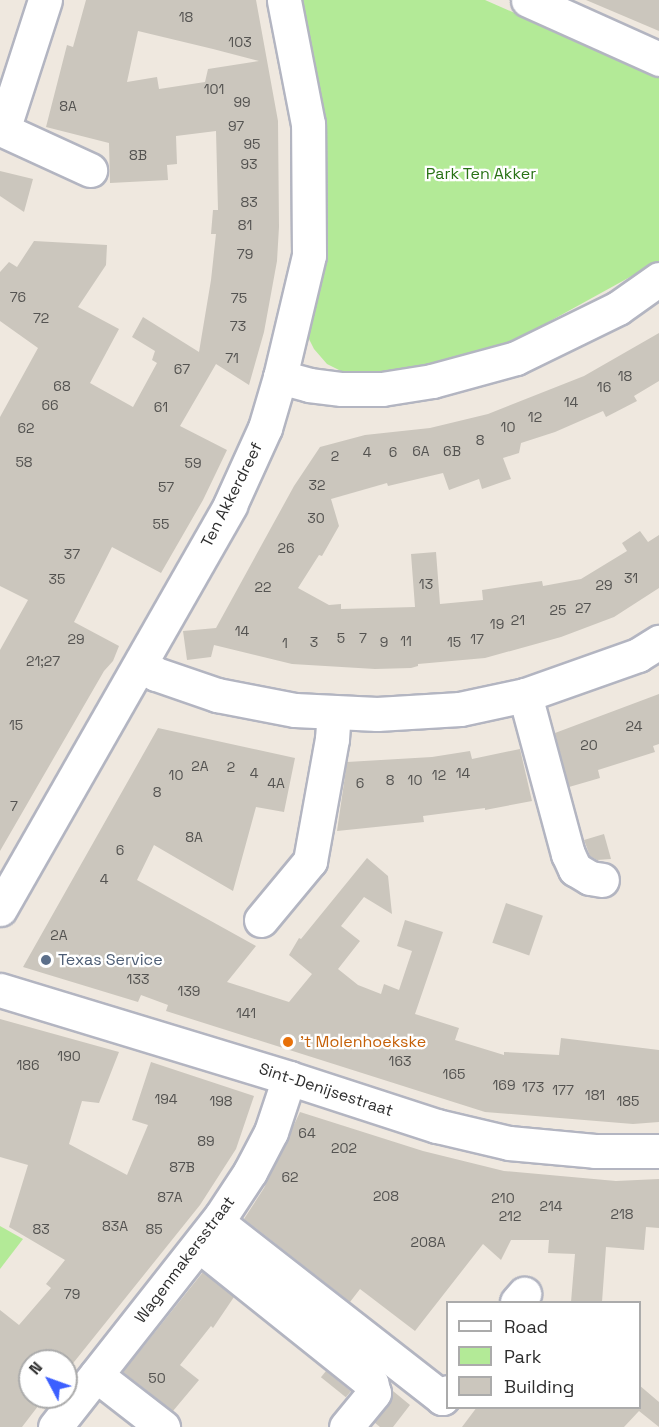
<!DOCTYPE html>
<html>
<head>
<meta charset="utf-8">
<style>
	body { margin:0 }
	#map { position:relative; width:659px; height:1427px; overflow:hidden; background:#efe8df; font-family:"Space Grotesk",sans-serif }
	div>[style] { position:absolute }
	.green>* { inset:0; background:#b3ea97 }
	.building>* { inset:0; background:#cbc6bd; transform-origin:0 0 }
	.roads { filter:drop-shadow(2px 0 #b3b5c1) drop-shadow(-2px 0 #b3b5c1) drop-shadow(0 2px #b3b5c1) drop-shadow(0 -2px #b3b5c1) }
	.minor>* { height:33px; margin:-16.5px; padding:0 16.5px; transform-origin:16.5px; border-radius:16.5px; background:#fff }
	.dots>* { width:16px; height:16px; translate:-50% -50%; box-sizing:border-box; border:3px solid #fff; border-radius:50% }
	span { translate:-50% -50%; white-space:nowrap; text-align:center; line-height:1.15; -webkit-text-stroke:4.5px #fff; paint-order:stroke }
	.number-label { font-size:14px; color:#545351 }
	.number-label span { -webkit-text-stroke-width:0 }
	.park-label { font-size:16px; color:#287215 }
	.street-label { font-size:16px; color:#2d2d2d }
	.service-label { font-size:16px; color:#4e5e75 }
	.left { translate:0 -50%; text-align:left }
	.food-label { font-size:16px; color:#c56008 }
	.legend { position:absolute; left:446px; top:1301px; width:195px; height:108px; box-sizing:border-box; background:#fff; border:2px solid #ababab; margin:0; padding:8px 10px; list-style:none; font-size:18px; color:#2d2d2d }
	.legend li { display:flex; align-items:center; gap:12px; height:30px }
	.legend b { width:30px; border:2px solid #ababab }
	.north { position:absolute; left:18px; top:1349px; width:60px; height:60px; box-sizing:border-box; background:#fff; border:2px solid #ababab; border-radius:50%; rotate:311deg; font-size:16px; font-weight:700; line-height:24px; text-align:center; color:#2d2d2d }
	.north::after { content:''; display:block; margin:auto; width:21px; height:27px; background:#3c5fff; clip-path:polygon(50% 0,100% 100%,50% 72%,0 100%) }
</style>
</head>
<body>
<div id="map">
	<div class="green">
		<div style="clip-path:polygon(297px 0,485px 0,659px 76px,659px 261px,523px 336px,464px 360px,405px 373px,345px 373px,327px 364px,314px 349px,306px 333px,315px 303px,322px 233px)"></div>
		<div style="clip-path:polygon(0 1226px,23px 1239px,0 1269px)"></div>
	</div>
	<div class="building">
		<div style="clip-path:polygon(evenodd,86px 0,256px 0,278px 121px,279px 227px,277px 261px,264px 332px,249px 385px,216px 364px,180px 426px,227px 450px,203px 500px,161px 573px,112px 547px,74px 622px,119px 646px,113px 661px,104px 671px,0 851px,0 650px,28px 600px,0 586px,0 417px,38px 348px,0 321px,0 272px,9px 262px,17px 267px,34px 241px,107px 245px,106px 265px,78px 307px,119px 329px,90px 383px,133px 407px,157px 363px,152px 360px,155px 351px,132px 337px,143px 317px,199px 352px,211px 280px,216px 234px,211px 234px,213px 210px,218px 210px,216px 131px,176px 136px,177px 164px,167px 165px,168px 180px,110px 183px,109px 143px,46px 127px,67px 45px,73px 47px,86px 0,138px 31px,213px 49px,259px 61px,208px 69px,205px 82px,159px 89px,157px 77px,127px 82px,138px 31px)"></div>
		<div style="clip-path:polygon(586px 0,659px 0,659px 31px)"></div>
		<div style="clip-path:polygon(0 171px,33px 179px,24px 212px,0 196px)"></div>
		<div style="clip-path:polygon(659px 333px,659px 381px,634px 396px,637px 401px,606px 417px,603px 411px,555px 432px,521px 443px,519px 453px,503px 458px,511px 479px,482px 489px,479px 479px,449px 490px,443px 473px,388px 486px,387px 483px,331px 499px,339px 526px,322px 556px,319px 555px,298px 588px,329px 605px,341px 604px,341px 609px,415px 607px,411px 554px,436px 552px,440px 604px,483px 600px,482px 590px,542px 581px,543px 586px,581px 579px,627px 551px,622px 543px,640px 531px,648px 542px,659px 535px,659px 588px,614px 617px,561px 637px,485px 658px,418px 664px,418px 666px,411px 668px,375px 669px,292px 664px,214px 645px,211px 657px,187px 660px,183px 631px,216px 628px,294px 486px,320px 447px,365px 435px,430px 428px,488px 414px,584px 376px)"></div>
		<div style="clip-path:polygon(659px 694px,659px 744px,653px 746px,655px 752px,598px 770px,600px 778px,569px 787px,555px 733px)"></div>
		<div style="clip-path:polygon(158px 728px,295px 758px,284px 812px,256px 807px,233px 891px,154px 845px,137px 880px,256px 946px,227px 982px,289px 1002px,312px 974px,289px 955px,299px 938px,301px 939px,367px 858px,388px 876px,392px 914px,364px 897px,341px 926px,360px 941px,338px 969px,358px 985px,381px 994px,384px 984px,399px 990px,412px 951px,397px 946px,405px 920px,443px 932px,415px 1014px,459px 1028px,455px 1040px,504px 1055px,504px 1052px,559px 1055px,561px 1038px,659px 1050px,659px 1122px,633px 1124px,485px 1112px,166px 1011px,168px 1005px,141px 995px,138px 1002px,23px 967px)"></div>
		<div style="clip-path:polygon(520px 749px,532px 801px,485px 810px,485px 808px,423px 816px,424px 822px,337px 831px,347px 762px,432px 757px,470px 751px,472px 759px)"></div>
		<div style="clip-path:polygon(604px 834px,611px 859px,597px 860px,590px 856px,584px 840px)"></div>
		<div style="left:506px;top:903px;width:39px;height:42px;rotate:19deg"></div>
		<div style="clip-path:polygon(0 1019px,119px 1052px,99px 1103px,82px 1101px,69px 1144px,127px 1175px,148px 1125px,132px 1120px,151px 1062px,254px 1096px,236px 1149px,200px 1205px,66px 1372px,66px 1361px,30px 1361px,30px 1397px,45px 1397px,22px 1427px,0 1427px,0 1310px,19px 1325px,51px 1288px,46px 1284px,65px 1260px,9px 1227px,28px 1165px,0 1157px)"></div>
		<div style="clip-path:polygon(300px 1112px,423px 1151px,504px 1171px,616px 1181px,659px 1179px,659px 1228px,646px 1227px,644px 1250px,606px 1247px,602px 1302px,571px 1302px,575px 1254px,548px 1253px,549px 1240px,511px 1240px,501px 1260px,483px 1244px,415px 1331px,360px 1289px,350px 1302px,244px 1219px,264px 1188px)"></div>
		<div style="clip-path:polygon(203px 1272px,234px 1297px,213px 1328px,211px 1326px,180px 1365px,199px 1380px,173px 1411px,123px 1372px)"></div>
		<div style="left:326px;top:1371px;width:32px;height:8px;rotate:39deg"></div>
		<div style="clip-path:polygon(639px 1385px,659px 1402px,659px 1427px,639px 1411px,624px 1427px,462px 1427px,477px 1407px,639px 1407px)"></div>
		<div style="clip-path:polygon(393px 1391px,410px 1405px,393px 1427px,380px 1427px,374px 1422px,389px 1404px)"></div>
	</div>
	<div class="roads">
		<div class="minor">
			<div style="left:45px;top:0;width:137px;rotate:107.9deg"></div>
			<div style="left:3px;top:130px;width:96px;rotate:24.7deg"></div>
			<div style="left:528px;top:0;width:144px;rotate:24.2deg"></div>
			<div style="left:280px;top:377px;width:30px;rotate:15deg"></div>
			<div style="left:309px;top:385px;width:33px;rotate:7deg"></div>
			<div style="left:342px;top:389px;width:40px"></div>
			<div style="left:382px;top:389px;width:51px;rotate:-9.1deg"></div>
			<div style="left:432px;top:381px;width:87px;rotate:-15.3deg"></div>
			<div style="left:516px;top:358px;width:114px;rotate:-26.1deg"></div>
			<div style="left:618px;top:308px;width:50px;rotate:-35.3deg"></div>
			<div style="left:141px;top:664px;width:18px;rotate:34deg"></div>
			<div style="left:156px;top:674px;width:65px;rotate:19deg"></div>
			<div style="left:217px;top:695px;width:79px;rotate:10.9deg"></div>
			<div style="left:295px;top:710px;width:82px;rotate:2.8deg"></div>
			<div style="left:377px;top:714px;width:83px;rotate:-3.4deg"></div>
			<div style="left:460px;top:709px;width:66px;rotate:-12.2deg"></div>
			<div style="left:525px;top:695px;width:120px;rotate:-19.5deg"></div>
			<div style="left:638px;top:655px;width:25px;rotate:-32deg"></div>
			<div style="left:525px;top:695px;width:165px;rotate:74.9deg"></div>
			<div style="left:568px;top:854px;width:17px;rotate:65deg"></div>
			<div style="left:575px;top:869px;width:17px;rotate:31deg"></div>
			<div style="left:590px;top:878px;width:12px;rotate:9deg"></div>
			<div style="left:0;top:909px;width:465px;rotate:-60.3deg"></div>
			<div style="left:230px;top:505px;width:85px;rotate:-65.6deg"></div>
			<div style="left:265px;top:428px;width:53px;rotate:-73.6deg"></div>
			<div style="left:280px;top:377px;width:125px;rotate:-76.6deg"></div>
			<div style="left:309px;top:255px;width:131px;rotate:-90.4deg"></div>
			<div style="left:308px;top:124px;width:126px;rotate:-101deg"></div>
			<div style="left:261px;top:920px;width:77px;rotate:-50.3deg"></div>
			<div style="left:310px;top:861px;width:124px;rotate:-79.8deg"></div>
			<div style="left:332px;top:739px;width:27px;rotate:-86deg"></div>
			<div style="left:0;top:990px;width:302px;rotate:16.9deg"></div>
			<div style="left:289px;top:1078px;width:156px;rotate:18deg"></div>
			<div style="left:437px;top:1126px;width:74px;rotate:13.3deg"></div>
			<div style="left:509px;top:1143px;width:86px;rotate:5.3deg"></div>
			<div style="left:595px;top:1151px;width:64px"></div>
			<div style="left:217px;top:1222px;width:286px;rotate:38deg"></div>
			<div style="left:442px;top:1398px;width:8px;rotate:-45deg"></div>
			<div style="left:199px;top:1245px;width:221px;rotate:38.7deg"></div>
			<div style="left:371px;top:1383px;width:10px;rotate:73deg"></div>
			<div style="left:374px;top:1393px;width:44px;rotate:129.5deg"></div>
			<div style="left:517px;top:1302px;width:11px;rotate:-49deg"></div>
			<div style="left:96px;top:1375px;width:85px;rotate:37.8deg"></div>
			<div style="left:55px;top:1427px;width:268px;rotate:-51.8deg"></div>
			<div style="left:221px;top:1216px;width:53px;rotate:-56.6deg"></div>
			<div style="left:250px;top:1172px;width:45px;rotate:-62.3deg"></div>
			<div style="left:271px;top:1132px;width:57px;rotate:-71.6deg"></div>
		</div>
	</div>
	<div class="dots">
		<div style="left:46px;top:960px;background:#5c6f8a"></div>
		<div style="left:288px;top:1042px;background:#e8710a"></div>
	</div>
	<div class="number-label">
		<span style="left:186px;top:17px">18</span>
		<span style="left:240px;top:42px">103</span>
		<span style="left:214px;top:89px">101</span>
		<span style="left:242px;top:102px">99</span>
		<span style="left:68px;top:106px">8A</span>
		<span style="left:236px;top:126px">97</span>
		<span style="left:252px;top:144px">95</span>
		<span style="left:138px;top:155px">8B</span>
		<span style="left:249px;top:164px">93</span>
		<span style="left:249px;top:202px">83</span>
		<span style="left:245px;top:225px">81</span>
		<span style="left:245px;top:254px">79</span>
		<span style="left:18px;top:297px">76</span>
		<span style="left:239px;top:298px">75</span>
		<span style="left:41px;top:318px">72</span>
		<span style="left:238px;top:326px">73</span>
		<span style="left:232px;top:358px">71</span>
		<span style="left:182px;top:369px">67</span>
		<span style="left:625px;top:376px">18</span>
		<span style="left:62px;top:386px">68</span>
		<span style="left:604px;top:387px">16</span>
		<span style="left:571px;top:402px">14</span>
		<span style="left:50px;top:405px">66</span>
		<span style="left:161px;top:407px">61</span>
		<span style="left:535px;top:417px">12</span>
		<span style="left:508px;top:427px">10</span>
		<span style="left:26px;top:428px">62</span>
		<span style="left:480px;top:440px">8</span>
		<span style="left:421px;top:451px">6A</span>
		<span style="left:452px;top:451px">6B</span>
		<span style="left:367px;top:452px">4</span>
		<span style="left:393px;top:452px">6</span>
		<span style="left:335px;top:456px">2</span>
		<span style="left:24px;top:462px">58</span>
		<span style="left:193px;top:463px">59</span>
		<span style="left:317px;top:485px">32</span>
		<span style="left:166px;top:487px">57</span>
		<span style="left:316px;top:518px">30</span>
		<span style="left:161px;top:524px">55</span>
		<span style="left:286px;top:548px">26</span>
		<span style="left:72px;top:554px">37</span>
		<span style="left:631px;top:578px">31</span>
		<span style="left:57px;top:579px">35</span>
		<span style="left:426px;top:584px">13</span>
		<span style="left:604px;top:585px">29</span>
		<span style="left:263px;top:587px">22</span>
		<span style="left:583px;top:608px">27</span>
		<span style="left:558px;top:610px">25</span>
		<span style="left:518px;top:620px">21</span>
		<span style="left:497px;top:624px">19</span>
		<span style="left:242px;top:631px">14</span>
		<span style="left:341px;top:638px">5</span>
		<span style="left:363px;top:638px">7</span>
		<span style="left:76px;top:639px">29</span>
		<span style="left:477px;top:639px">17</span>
		<span style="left:406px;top:641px">11</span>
		<span style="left:314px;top:642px">3</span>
		<span style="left:384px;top:642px">9</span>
		<span style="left:454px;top:642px">15</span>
		<span style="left:285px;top:643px">1</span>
		<span style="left:43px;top:661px">21;27</span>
		<span style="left:16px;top:725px">15</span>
		<span style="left:634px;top:726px">24</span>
		<span style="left:589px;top:745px">20</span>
		<span style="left:200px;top:766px">2A</span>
		<span style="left:231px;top:767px">2</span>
		<span style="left:254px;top:773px">4</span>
		<span style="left:463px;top:773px">14</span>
		<span style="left:176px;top:775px">10</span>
		<span style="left:439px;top:775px">12</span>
		<span style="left:390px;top:780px">8</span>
		<span style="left:415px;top:780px">10</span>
		<span style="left:276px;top:783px">4A</span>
		<span style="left:360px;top:783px">6</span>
		<span style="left:157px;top:792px">8</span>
		<span style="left:14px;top:806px">7</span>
		<span style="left:194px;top:837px">8A</span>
		<span style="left:120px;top:850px">6</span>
		<span style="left:104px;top:879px">4</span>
		<span style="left:59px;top:935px">2A</span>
		<span style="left:138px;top:979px">133</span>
		<span style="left:189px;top:991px">139</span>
		<span style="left:246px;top:1013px">141</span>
		<span style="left:69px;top:1056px">190</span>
		<span style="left:400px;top:1061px">163</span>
		<span style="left:28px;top:1065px">186</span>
		<span style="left:454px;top:1074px">165</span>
		<span style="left:504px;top:1085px">169</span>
		<span style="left:533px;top:1087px">173</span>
		<span style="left:563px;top:1090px">177</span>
		<span style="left:595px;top:1095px">181</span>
		<span style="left:166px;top:1099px">194</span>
		<span style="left:221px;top:1101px">198</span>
		<span style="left:628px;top:1101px">185</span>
		<span style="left:307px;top:1133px">64</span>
		<span style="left:206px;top:1141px">89</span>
		<span style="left:344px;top:1148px">202</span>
		<span style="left:182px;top:1167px">87B</span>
		<span style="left:290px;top:1177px">62</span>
		<span style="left:386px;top:1196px">208</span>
		<span style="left:170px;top:1197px">87A</span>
		<span style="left:503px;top:1198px">210</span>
		<span style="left:551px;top:1206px">214</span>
		<span style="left:622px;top:1214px">218</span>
		<span style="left:510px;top:1216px">212</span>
		<span style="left:115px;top:1226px">83A</span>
		<span style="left:41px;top:1229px">83</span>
		<span style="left:154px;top:1229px">85</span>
		<span style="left:428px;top:1242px">208A</span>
		<span style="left:72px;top:1294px">79</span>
		<span style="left:157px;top:1378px">50</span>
	</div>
	<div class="park-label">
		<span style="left:481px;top:174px">Park Ten Akker</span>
	</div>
	<div class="street-label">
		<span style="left:232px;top:495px;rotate:-63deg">Ten Akkerdreef</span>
		<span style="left:326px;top:1090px;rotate:18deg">Sint-Denijsestraat</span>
		<span style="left:185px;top:1260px;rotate:-53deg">Wagenmakersstraat</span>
	</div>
	<div class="service-label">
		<span class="left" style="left:58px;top:960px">Texas Service</span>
	</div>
	<div class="food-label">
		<span class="left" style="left:300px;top:1042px">'t Molenhoekske</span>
	</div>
	<ul class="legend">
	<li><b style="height:8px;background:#fff"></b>Road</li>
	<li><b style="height:16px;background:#b3ea97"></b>Park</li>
	<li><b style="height:16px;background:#cbc6bd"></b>Building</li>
	</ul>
	<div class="north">N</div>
</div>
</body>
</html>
